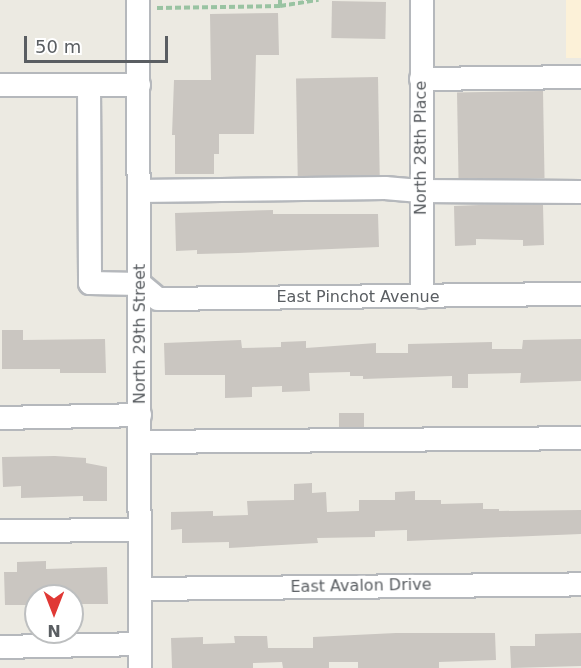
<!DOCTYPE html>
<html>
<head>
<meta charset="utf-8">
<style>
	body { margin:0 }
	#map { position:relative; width:581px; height:668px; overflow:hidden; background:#eceae2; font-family:"DejaVu Sans",sans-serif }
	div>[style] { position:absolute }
	.commercial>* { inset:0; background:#fcf1d8; transform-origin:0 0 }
	.building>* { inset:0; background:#cac6c1; transform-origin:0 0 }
	.path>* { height:4px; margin-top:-2px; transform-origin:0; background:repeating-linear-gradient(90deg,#99c3a2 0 6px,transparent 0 9px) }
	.roads { filter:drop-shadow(2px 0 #b5b8bc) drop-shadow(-2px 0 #b5b8bc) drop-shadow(0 2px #b5b8bc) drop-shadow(0 -2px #b5b8bc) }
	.minor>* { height:22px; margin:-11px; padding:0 11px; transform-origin:11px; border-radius:11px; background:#fff }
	span { translate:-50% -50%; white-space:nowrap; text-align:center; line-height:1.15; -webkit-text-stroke:6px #fff; paint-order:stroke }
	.street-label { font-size:16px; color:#5a5e62 }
	.north { position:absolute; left:24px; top:584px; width:60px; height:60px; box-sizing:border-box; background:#fff; border:2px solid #bdbfc0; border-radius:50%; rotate:180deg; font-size:16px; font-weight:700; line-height:24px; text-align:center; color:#5a5e62 }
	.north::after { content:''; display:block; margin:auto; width:21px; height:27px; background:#e03835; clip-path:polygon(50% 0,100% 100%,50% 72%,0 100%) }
	.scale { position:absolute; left:24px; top:36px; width:144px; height:27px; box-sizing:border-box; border:3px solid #5a5e62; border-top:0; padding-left:8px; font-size:18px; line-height:21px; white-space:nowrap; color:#5a5e62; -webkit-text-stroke:4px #fff; paint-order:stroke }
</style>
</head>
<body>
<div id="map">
	<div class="commercial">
		<div style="left:566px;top:0;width:15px;height:58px"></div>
	</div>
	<div class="building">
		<div style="left:332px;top:1px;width:54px;height:37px;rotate:1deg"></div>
		<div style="clip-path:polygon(278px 13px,279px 55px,256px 55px,254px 134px,219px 134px,219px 154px,214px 154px,214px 174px,175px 174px,175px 135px,172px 135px,174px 80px,211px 80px,210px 14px)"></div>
		<div style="left:378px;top:77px;width:98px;height:82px;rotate:89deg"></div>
		<div style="left:543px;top:91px;width:87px;height:86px;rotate:89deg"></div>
		<div style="clip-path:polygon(479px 205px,543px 205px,544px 245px,523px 246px,523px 240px,476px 239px,476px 245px,455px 246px,454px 206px)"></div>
		<div style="clip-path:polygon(273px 210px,273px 214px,378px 214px,379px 247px,238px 253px,197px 254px,197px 250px,176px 251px,175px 213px)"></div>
		<div style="clip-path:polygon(2px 330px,23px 330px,23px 340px,105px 339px,106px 373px,60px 373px,60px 369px,2px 369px)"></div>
		<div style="clip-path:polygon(581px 339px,581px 381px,520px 383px,521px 373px,468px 374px,468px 388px,452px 388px,452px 376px,363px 379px,363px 376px,350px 376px,350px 372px,309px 373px,310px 391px,282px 392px,282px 386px,252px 387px,252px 397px,225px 398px,225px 375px,165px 375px,164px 343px,241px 340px,242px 348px,281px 347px,281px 342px,306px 341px,306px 348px,376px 343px,376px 353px,408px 353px,408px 344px,492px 342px,492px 349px,522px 349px,523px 340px)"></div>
		<div style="left:339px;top:413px;width:25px;height:14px"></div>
		<div style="clip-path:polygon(55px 456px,86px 458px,86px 463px,107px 467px,107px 501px,83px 501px,83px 496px,21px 498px,21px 486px,3px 487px,2px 457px)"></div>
		<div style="clip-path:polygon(312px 483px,312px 493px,326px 492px,327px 512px,359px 511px,359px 500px,395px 500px,395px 492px,415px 491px,415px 500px,441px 500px,441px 504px,483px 503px,483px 509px,499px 509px,499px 511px,581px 510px,581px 534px,407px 541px,407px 530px,375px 531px,375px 537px,317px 538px,318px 543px,229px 548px,229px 542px,182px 543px,182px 529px,171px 530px,171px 512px,213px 511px,213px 516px,248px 515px,247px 501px,294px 500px,294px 484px)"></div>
		<div style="clip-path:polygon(46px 561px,46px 569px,107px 567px,108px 604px,75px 604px,75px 596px,36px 596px,36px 605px,5px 605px,4px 572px,17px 572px,17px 562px)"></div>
		<div style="clip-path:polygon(396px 633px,495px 633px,496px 660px,439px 662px,439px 668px,358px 668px,358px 662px,329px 662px,329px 668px,283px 668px,282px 662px,253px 663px,253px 668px,172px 668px,171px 638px,203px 637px,203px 644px,235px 643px,234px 636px,267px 636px,268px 648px,313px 648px,313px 637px)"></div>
		<div style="clip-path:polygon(581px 633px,581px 666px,511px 668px,510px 646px,535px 646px,535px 634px)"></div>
	</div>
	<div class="path">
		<div style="left:280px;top:6px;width:39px;rotate:-9deg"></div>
		<div style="left:157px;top:8px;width:123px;rotate:-0.9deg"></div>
		<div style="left:280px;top:6px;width:6px;rotate:-90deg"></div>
	</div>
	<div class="roads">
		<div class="minor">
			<div style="left:138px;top:0;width:668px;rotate:89.83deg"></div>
			<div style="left:422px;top:0;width:297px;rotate:90deg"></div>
			<div style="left:421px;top:79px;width:160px;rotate:-0.7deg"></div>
			<div style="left:0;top:85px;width:139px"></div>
			<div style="left:89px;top:85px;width:198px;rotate:89.7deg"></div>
			<div style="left:90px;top:283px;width:50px;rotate:1.1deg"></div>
			<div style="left:139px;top:191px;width:246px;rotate:-0.7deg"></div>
			<div style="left:385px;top:188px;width:35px;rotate:5deg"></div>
			<div style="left:420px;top:191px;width:161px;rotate:0.4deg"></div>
			<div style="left:140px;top:284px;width:23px;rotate:40deg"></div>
			<div style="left:158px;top:299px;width:423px;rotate:-0.7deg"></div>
			<div style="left:0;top:418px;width:140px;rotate:-1.2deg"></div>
			<div style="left:139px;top:442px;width:442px;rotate:-0.5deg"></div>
			<div style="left:0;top:531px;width:139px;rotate:-0.4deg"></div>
			<div style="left:140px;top:589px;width:441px;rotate:-0.6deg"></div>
			<div style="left:0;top:647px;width:140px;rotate:-1.2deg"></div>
		</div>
	</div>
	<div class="street-label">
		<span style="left:421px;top:148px;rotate:-90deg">North 28th Place</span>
		<span style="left:358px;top:297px">East Pinchot Avenue</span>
		<span style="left:140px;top:334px;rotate:-90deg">North 29th Street</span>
		<span style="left:361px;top:586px;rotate:-1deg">East Avalon Drive</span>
	</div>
	<div class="north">N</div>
	<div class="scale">50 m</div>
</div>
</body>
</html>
